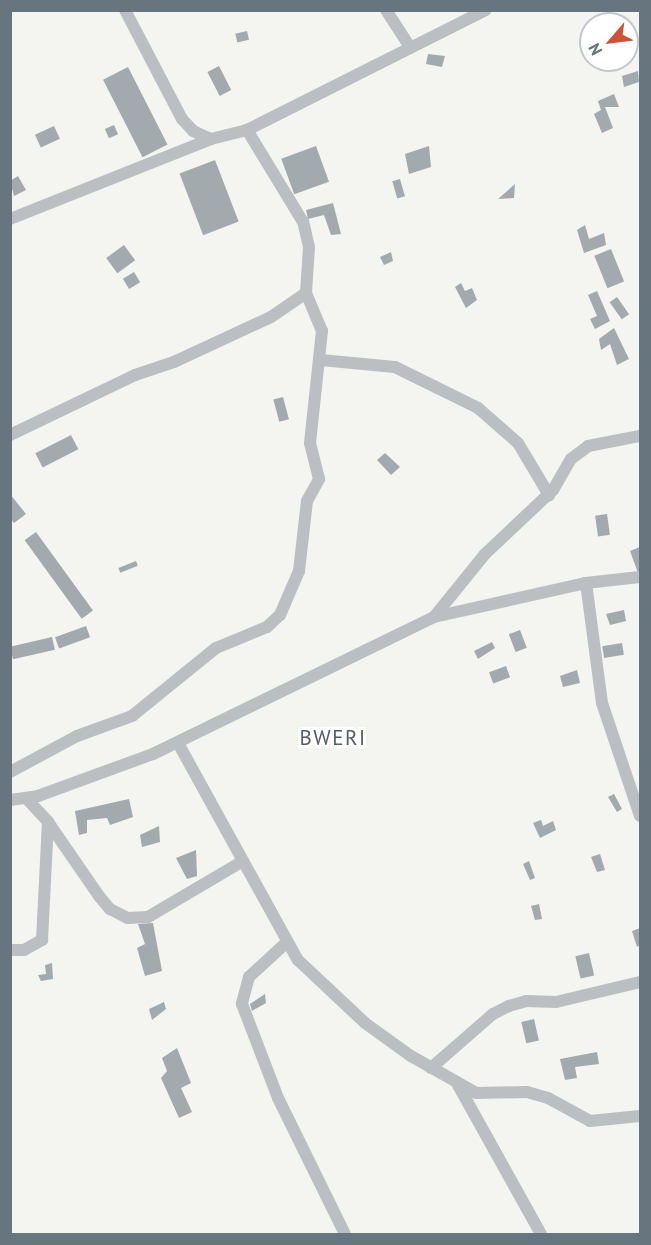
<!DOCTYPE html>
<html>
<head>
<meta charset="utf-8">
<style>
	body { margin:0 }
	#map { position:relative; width:651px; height:1245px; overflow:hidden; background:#f4f4f0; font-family:"PT Sans",sans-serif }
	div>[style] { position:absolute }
	.building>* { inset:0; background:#a2aaae; transform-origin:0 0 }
	.minor>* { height:12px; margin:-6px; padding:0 6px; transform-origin:6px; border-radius:6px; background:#bbbfc2 }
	span { translate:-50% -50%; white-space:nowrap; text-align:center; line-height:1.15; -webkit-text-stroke:6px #fff; paint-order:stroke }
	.quarter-label { font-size:21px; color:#535d64; letter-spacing:1.5px }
	.frame { position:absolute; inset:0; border:12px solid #66757e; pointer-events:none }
	.north { position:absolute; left:579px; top:12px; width:60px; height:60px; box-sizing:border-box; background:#fff; border:2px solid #c2c8cb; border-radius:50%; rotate:242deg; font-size:16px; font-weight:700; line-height:24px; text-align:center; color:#66757e }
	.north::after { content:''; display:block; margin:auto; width:21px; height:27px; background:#cf5235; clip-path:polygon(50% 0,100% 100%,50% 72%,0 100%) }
</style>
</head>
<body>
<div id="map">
	<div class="building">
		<div style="left:247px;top:31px;width:9px;height:12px;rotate:77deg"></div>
		<div style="clip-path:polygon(428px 54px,445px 56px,442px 67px,426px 64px)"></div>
		<div style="left:219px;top:66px;width:27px;height:13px;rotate:63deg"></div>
		<div style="left:128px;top:67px;width:87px;height:28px;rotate:63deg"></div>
		<div style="clip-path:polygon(638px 71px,639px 82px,624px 87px,622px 76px)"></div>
		<div style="clip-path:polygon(614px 94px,619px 107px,605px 107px,613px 128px,602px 133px,594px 114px,601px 110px,598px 101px)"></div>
		<div style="left:114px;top:125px;width:10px;height:10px;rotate:66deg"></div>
		<div style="left:54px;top:126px;width:14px;height:21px;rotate:65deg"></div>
		<div style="left:316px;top:146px;width:38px;height:37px;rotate:70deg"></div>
		<div style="clip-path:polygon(429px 146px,431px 167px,409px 174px,405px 154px)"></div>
		<div style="left:215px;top:160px;width:66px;height:38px;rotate:69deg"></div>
		<div style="clip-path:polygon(18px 176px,26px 190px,14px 196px,10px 181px)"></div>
		<div style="left:400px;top:179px;width:18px;height:8px;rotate:74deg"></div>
		<div style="clip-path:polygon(515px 184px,514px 198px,498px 199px)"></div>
		<div style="clip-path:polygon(333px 203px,341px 234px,331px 235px,324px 215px,308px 219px,306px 210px)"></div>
		<div style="clip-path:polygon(585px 225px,589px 239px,604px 233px,606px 245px,584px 253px,577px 230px)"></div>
		<div style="left:124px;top:245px;width:19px;height:22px;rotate:54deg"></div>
		<div style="left:611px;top:249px;width:35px;height:18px;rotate:68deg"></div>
		<div style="clip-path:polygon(391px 252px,393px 261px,384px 265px,380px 257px)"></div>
		<div style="left:134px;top:272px;width:12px;height:13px;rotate:59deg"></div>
		<div style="clip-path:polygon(461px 283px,465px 291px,472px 288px,477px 300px,466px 308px,455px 287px)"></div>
		<div style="clip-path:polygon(597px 291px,610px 321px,595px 329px,590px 319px,597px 316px,588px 295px)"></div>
		<div style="left:617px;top:297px;width:21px;height:9px;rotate:55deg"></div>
		<div style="clip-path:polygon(614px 328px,629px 359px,617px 365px,610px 344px,601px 350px,599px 339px)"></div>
		<div style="left:283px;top:397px;width:23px;height:10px;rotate:75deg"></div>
		<div style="left:71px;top:435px;width:16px;height:40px;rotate:63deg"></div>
		<div style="clip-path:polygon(385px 453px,400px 467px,391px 475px,377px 460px)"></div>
		<div style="clip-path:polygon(10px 494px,26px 514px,14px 523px,10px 518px)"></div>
		<div style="left:607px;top:514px;width:21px;height:12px;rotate:82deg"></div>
		<div style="left:36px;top:532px;width:97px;height:14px;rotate:54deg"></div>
		<div style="clip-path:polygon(640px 547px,640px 572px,638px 573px,630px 551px)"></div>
		<div style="left:136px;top:561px;width:5px;height:19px;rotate:68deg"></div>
		<div style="clip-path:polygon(624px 610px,626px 621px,610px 625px,606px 614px)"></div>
		<div style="left:86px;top:626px;width:12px;height:33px;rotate:70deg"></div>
		<div style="left:520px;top:630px;width:19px;height:12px;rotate:69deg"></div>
		<div style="left:52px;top:637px;width:13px;height:43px;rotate:77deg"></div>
		<div style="clip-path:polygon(492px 642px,495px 648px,478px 659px,474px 651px)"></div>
		<div style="left:622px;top:643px;width:12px;height:20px;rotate:81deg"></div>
		<div style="left:506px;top:666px;width:12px;height:18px;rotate:70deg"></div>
		<div style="clip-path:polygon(577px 670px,580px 683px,563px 687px,560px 676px)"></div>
		<div style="clip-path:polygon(614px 794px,622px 809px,617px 812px,608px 797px)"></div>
		<div style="clip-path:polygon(129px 799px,133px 817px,110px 825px,107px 818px,87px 820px,87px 833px,79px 835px,75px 811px)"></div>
		<div style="clip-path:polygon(541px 820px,543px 826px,553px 821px,556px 830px,540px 838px,533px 823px)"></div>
		<div style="clip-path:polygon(159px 826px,160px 842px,142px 847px,140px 835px)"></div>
		<div style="clip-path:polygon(196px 850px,197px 876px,187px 879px,176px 858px)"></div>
		<div style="clip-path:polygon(600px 854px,605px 870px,597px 872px,591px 857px)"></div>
		<div style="clip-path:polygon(529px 861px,535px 878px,530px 880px,523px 864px)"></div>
		<div style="clip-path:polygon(539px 904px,542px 919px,535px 920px,531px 906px)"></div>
		<div style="clip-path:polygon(153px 923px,162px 971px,145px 976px,137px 948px,145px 944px,138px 924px)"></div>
		<div style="clip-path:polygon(640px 928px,640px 945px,637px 947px,632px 931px)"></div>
		<div style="left:589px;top:953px;width:23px;height:14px;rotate:77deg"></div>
		<div style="clip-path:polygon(52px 963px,53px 979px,41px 981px,38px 975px,46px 974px,45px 965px)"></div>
		<div style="clip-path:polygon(265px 994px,266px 1003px,252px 1011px,250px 1004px)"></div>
		<div style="clip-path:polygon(164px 1002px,166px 1009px,152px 1020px,149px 1009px)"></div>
		<div style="left:534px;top:1019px;width:22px;height:13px;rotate:77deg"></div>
		<div style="clip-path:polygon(177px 1048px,191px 1083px,181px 1088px,192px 1112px,179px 1118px,161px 1078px,167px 1071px,162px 1058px)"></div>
		<div style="clip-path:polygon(597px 1052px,599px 1064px,575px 1067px,577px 1078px,565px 1080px,560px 1059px)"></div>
	</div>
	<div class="minor">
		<div style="left:125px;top:10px;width:123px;rotate:62.4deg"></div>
		<div style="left:182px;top:119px;width:16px;rotate:47deg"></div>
		<div style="left:193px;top:131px;width:20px;rotate:24deg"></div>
		<div style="left:211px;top:139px;width:37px;rotate:-14deg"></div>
		<div style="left:247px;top:130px;width:267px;rotate:-26.7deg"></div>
		<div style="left:386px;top:10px;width:44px;rotate:57deg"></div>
		<div style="left:10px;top:219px;width:216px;rotate:-21.7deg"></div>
		<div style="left:321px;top:360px;width:74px;rotate:5.4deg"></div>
		<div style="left:395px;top:367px;width:93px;rotate:26.3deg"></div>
		<div style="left:478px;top:408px;width:53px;rotate:41.2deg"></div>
		<div style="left:518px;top:443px;width:61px;rotate:59.2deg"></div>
		<div style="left:10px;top:435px;width:139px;rotate:-25.6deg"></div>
		<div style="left:135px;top:375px;width:41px;rotate:-18.4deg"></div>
		<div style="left:174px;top:362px;width:107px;rotate:-24.9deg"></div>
		<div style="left:271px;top:317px;width:42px;rotate:-34.4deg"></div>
		<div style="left:306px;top:293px;width:46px;rotate:-86.3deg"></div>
		<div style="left:309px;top:247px;width:26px;rotate:-103deg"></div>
		<div style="left:303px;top:222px;width:108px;rotate:-121.3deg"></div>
		<div style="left:586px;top:583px;width:121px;rotate:82.4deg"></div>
		<div style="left:602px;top:703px;width:119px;rotate:71.4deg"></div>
		<div style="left:434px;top:617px;width:81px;rotate:-51deg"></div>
		<div style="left:485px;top:554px;width:93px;rotate:-43.3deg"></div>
		<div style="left:553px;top:490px;width:36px;rotate:-60deg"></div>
		<div style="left:571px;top:459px;width:21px;rotate:-37deg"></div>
		<div style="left:588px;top:446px;width:53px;rotate:-10.9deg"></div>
		<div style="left:178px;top:743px;width:248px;rotate:61.1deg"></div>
		<div style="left:298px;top:960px;width:92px;rotate:43.2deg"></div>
		<div style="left:365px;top:1023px;width:57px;rotate:35.7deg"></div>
		<div style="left:411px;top:1056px;width:75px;rotate:29.6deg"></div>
		<div style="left:476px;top:1093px;width:51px;rotate:-1.1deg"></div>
		<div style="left:527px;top:1092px;width:22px;rotate:16deg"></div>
		<div style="left:548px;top:1098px;width:48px;rotate:28.7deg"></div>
		<div style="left:590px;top:1121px;width:50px;rotate:-5.7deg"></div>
		<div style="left:10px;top:772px;width:76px;rotate:-28.2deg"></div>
		<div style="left:77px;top:736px;width:59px;rotate:-20deg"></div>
		<div style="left:132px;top:716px;width:108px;rotate:-39deg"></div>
		<div style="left:216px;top:648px;width:55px;rotate:-22.4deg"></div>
		<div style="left:267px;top:627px;width:18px;rotate:-43deg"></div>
		<div style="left:280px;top:615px;width:48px;rotate:-66.6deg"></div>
		<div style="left:299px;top:571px;width:70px;rotate:-83.5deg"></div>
		<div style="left:307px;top:501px;width:25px;rotate:-61deg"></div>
		<div style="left:319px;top:479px;width:37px;rotate:-104deg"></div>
		<div style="left:310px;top:443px;width:113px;rotate:-83.9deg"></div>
		<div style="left:322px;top:331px;width:41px;rotate:-112.8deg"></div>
		<div style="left:26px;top:798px;width:33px;rotate:47deg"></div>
		<div style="left:48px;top:822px;width:90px;rotate:55.4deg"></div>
		<div style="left:99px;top:896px;width:17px;rotate:50deg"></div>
		<div style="left:110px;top:909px;width:20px;rotate:27deg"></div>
		<div style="left:128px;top:918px;width:20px;rotate:-3deg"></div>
		<div style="left:148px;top:917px;width:110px;rotate:-30.5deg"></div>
		<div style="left:10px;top:800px;width:28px;rotate:-8deg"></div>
		<div style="left:38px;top:796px;width:122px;rotate:-20.1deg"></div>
		<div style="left:153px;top:754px;width:313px;rotate:-26deg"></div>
		<div style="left:434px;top:617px;width:156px;rotate:-12.6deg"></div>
		<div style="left:586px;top:583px;width:54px;rotate:-6.3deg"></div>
		<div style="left:287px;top:942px;width:52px;rotate:137.4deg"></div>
		<div style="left:249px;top:977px;width:28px;rotate:105deg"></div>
		<div style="left:242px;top:1004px;width:101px;rotate:69deg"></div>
		<div style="left:278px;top:1098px;width:152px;rotate:63.8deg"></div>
		<div style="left:10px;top:950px;width:14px"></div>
		<div style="left:24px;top:950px;width:21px;rotate:-29deg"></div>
		<div style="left:42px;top:940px;width:118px;rotate:-87.1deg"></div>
		<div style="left:431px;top:1068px;width:82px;rotate:-41.1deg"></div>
		<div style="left:493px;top:1014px;width:18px;rotate:-27deg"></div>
		<div style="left:509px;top:1006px;width:18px;rotate:-16deg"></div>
		<div style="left:526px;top:1001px;width:30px;rotate:2deg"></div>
		<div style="left:556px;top:1002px;width:86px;rotate:-13.4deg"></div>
		<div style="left:458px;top:1085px;width:171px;rotate:60.9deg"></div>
	</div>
	<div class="quarter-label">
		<span style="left:333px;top:738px">BWERI</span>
	</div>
	<div class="frame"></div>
	<div class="north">N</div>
</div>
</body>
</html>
